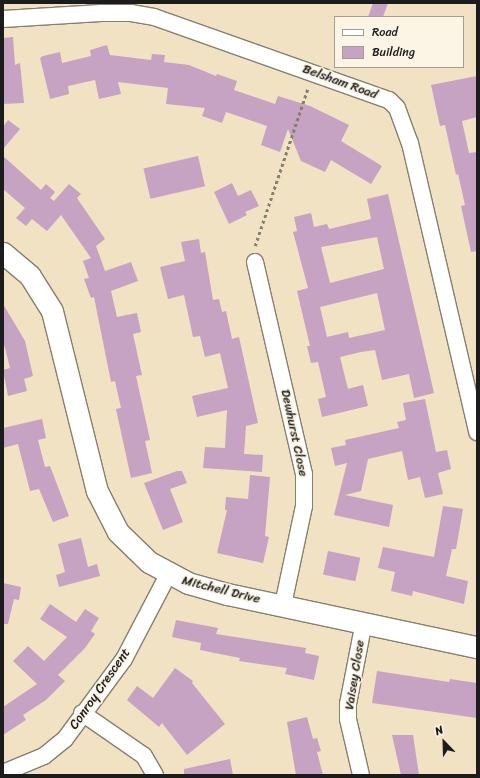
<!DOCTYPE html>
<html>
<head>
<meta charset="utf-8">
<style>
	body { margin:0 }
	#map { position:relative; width:480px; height:778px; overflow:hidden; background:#f1e2c3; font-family:Sriracha,sans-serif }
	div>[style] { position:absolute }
	.building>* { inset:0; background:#c6a2c3; transform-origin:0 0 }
	.path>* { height:2.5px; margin-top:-1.25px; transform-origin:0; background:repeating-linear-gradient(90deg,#867f70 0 3px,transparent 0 6px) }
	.roads { filter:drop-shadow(1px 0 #867f70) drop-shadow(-1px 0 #867f70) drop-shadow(0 1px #867f70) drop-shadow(0 -1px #867f70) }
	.minor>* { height:16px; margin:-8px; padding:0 8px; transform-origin:8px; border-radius:8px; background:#fff }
	.tertiary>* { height:21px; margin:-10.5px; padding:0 10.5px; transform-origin:10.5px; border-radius:10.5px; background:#fff }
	span { translate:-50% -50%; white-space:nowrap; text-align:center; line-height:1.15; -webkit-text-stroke:3.5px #fcf5e5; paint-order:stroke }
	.street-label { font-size:13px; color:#1c1c1c }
	.frame { position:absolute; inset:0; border:4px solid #1c1c1c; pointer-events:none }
	.legend { position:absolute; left:334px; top:16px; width:130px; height:52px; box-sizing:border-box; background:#fcf5e5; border:1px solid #a29e95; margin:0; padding:5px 7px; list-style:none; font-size:12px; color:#1c1c1c }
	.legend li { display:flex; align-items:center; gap:8px; height:20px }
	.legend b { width:20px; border:1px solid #a29e95 }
	.north { position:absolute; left:424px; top:722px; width:40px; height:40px; -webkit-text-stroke:3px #fcf5e5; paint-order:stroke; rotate:337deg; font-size:11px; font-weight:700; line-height:16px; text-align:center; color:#1c1c1c }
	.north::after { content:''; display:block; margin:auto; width:14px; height:18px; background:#1c1c1c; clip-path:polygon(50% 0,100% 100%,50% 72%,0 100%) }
</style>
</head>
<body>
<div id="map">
	<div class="building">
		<div style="clip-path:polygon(373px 3px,388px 3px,383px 17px,368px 17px)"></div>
		<div style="clip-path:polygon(13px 37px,15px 65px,20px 63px,24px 103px,3px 104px,3px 38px)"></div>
		<div style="clip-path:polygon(107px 45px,110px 55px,151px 60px,152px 54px,165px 55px,164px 62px,189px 65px,216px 76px,217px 74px,237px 81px,234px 90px,275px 104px,278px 96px,310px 106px,349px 125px,341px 141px,382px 166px,371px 184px,331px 160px,325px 172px,301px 161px,288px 129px,280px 152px,261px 145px,267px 126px,226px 112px,222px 123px,202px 116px,205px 108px,166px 104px,168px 88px,118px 82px,121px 94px,99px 99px,95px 80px,68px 86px,69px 94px,50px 99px,40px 58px,43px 56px,60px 52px,62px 63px,91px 56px,90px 50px)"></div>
		<div style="clip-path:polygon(477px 76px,477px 117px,462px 121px,469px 153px,477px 152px,477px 251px,471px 252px,461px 206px,465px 205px,458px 174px,456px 175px,445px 125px,440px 126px,431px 85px)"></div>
		<div style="clip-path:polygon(8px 120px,20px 129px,3px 149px,3px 127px)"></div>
		<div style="clip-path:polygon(3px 156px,41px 190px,46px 184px,55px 192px,50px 198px,54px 201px,69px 184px,81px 194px,77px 198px,105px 239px,96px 246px,105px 271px,131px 262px,138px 281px,111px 291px,117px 317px,137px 313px,141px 332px,133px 334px,142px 375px,136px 376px,150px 440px,145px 441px,152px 473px,131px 478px,116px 409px,121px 408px,115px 381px,111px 382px,94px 297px,91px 298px,84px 279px,89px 278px,83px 261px,91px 258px,61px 215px,47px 231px,32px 219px,26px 226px,16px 218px,25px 208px,3px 189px)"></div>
		<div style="left:198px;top:156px;width:31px;height:56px;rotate:77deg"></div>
		<div style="clip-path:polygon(232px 183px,238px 196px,251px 190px,259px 206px,245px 212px,247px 215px,229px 224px,214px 192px)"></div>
		<div style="clip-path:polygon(evenodd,388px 194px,434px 393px,414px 398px,409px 374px,382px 380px,375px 350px,361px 352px,340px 357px,348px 389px,363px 385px,368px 406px,322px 417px,318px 399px,326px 397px,318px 362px,311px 363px,307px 346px,310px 346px,297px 291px,308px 288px,293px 232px,297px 231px,294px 217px,311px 213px,314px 227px,327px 224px,329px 229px,371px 219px,367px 199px,388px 194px,377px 237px,384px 269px,330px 283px,321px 247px,377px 237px,388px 194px,377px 293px,385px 330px,349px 338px,348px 332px,327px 337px,320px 307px,377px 293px)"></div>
		<div style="clip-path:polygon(199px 239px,201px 253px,205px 252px,213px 300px,219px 299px,222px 312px,226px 311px,232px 339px,239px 337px,258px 423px,246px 426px,244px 454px,263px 455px,262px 472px,203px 468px,205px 447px,225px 448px,227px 410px,197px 417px,192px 396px,228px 388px,220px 353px,205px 357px,200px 336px,193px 337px,184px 295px,168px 299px,160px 267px,185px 261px,181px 242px)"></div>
		<div style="clip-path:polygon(3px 304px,25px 341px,33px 376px,24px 379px,27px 391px,8px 396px,3px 370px,10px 368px,3px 340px)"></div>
		<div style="clip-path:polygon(425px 399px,436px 452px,447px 450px,451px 469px,438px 473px,443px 494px,425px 498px,420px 477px,408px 480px,402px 451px,368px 459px,361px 491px,345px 495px,393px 505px,389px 527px,334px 515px,347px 463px,335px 466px,331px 448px,346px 445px,345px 440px,399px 428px,397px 422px,406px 420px,403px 403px)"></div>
		<div style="clip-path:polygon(42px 419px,46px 438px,38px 440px,45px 467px,50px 466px,69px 516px,53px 522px,39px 489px,30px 491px,18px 444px,3px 448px,3px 428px)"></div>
		<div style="clip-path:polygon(177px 471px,182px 471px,187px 483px,170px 489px,183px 522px,163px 530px,144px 483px)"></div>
		<div style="clip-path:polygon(250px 475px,270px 477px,265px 536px,269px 537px,263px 563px,217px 553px,227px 510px,225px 510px,226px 497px,248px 499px)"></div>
		<div style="clip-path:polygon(443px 506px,463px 509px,456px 549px,452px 549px,446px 576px,468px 581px,464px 604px,413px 591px,412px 596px,391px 591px,395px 572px,378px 568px,383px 547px,434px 557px)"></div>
		<div style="clip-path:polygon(81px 538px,88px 567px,97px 564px,100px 576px,59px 587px,56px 575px,65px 572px,58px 544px)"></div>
		<div style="left:328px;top:551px;width:33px;height:24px;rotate:12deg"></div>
		<div style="clip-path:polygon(3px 583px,21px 587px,19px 600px,14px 599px,8px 624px,3px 624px)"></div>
		<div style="clip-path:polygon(50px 604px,76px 622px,85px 609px,99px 618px,91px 631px,95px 634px,85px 648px,58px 675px,65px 681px,46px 700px,23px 715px,26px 720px,3px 735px,3px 707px,37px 684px,13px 661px,28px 646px,44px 661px,67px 637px,40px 619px)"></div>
		<div style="clip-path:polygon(176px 620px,218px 628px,216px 634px,306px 648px,305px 653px,319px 656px,314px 680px,285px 674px,287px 668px,239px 661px,240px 658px,200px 650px,201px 643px,172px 637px)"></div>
		<div style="clip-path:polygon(175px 668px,193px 681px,192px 683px,225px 724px,187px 755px,162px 723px,159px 727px,127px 700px,137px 686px,153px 698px)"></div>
		<div style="clip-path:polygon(377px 671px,449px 682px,450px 679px,477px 683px,477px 718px,372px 703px)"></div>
		<div style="clip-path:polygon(307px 717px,313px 739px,317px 738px,321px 751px,317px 752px,323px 775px,296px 775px,287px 722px)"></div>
		<div style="clip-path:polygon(392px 735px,413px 735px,419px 775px,401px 775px)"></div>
		<div style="clip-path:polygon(230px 759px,233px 775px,184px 775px,184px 769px)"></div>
	</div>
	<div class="path">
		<div style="left:255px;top:246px;width:167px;rotate:-71.5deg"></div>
	</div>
	<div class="roads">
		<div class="minor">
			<div style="left:3px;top:19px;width:98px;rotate:-3.5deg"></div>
			<div style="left:101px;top:13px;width:30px"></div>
			<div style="left:131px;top:13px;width:23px;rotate:10deg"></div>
			<div style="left:154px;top:17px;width:249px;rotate:19.5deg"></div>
			<div style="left:389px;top:100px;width:11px;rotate:45deg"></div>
			<div style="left:397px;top:108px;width:37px;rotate:70deg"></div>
			<div style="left:410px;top:143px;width:297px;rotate:76.9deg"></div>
			<div style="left:255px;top:262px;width:218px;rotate:77deg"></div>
			<div style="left:304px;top:474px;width:32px;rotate:90deg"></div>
			<div style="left:304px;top:506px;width:101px;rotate:102deg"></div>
			<div style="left:82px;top:713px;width:75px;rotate:34.7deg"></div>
			<div style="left:144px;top:756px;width:22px;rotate:60deg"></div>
			<div style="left:3px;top:773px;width:44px;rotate:-22.5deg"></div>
			<div style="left:44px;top:756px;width:27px;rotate:-39deg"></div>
			<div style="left:65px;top:739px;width:99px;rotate:-53.6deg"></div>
			<div style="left:124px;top:659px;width:95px;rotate:-62.4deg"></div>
			<div style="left:361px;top:775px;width:57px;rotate:-103.1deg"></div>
			<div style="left:348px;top:719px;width:15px;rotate:-90deg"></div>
			<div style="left:348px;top:704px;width:84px;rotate:-79deg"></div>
		</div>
		<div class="tertiary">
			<div style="left:3px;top:253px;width:35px;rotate:40deg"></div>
			<div style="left:30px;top:276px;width:41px;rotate:57.8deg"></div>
			<div style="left:52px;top:311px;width:186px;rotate:76deg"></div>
			<div style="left:97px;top:491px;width:46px;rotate:62.9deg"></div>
			<div style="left:118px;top:532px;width:43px;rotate:44.1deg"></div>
			<div style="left:149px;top:562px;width:44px;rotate:28.3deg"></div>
			<div style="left:188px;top:583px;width:41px;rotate:15.8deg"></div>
			<div style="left:227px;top:594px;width:256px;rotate:12deg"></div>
		</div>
	</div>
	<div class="street-label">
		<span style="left:340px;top:82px;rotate:20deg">Belsham Road</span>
		<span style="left:294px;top:433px;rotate:78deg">Dewhurst Close</span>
		<span style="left:221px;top:590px;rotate:14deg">Mitchell Drive</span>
		<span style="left:355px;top:675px;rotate:-81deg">Vaisey Close</span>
		<span style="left:100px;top:689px;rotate:-55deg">Conroy Crescent</span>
	</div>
	<div class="frame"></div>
	<ul class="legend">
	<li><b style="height:5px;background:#fff"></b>Road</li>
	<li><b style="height:11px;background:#c6a2c3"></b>Building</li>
	</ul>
	<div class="north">N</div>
</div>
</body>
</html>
